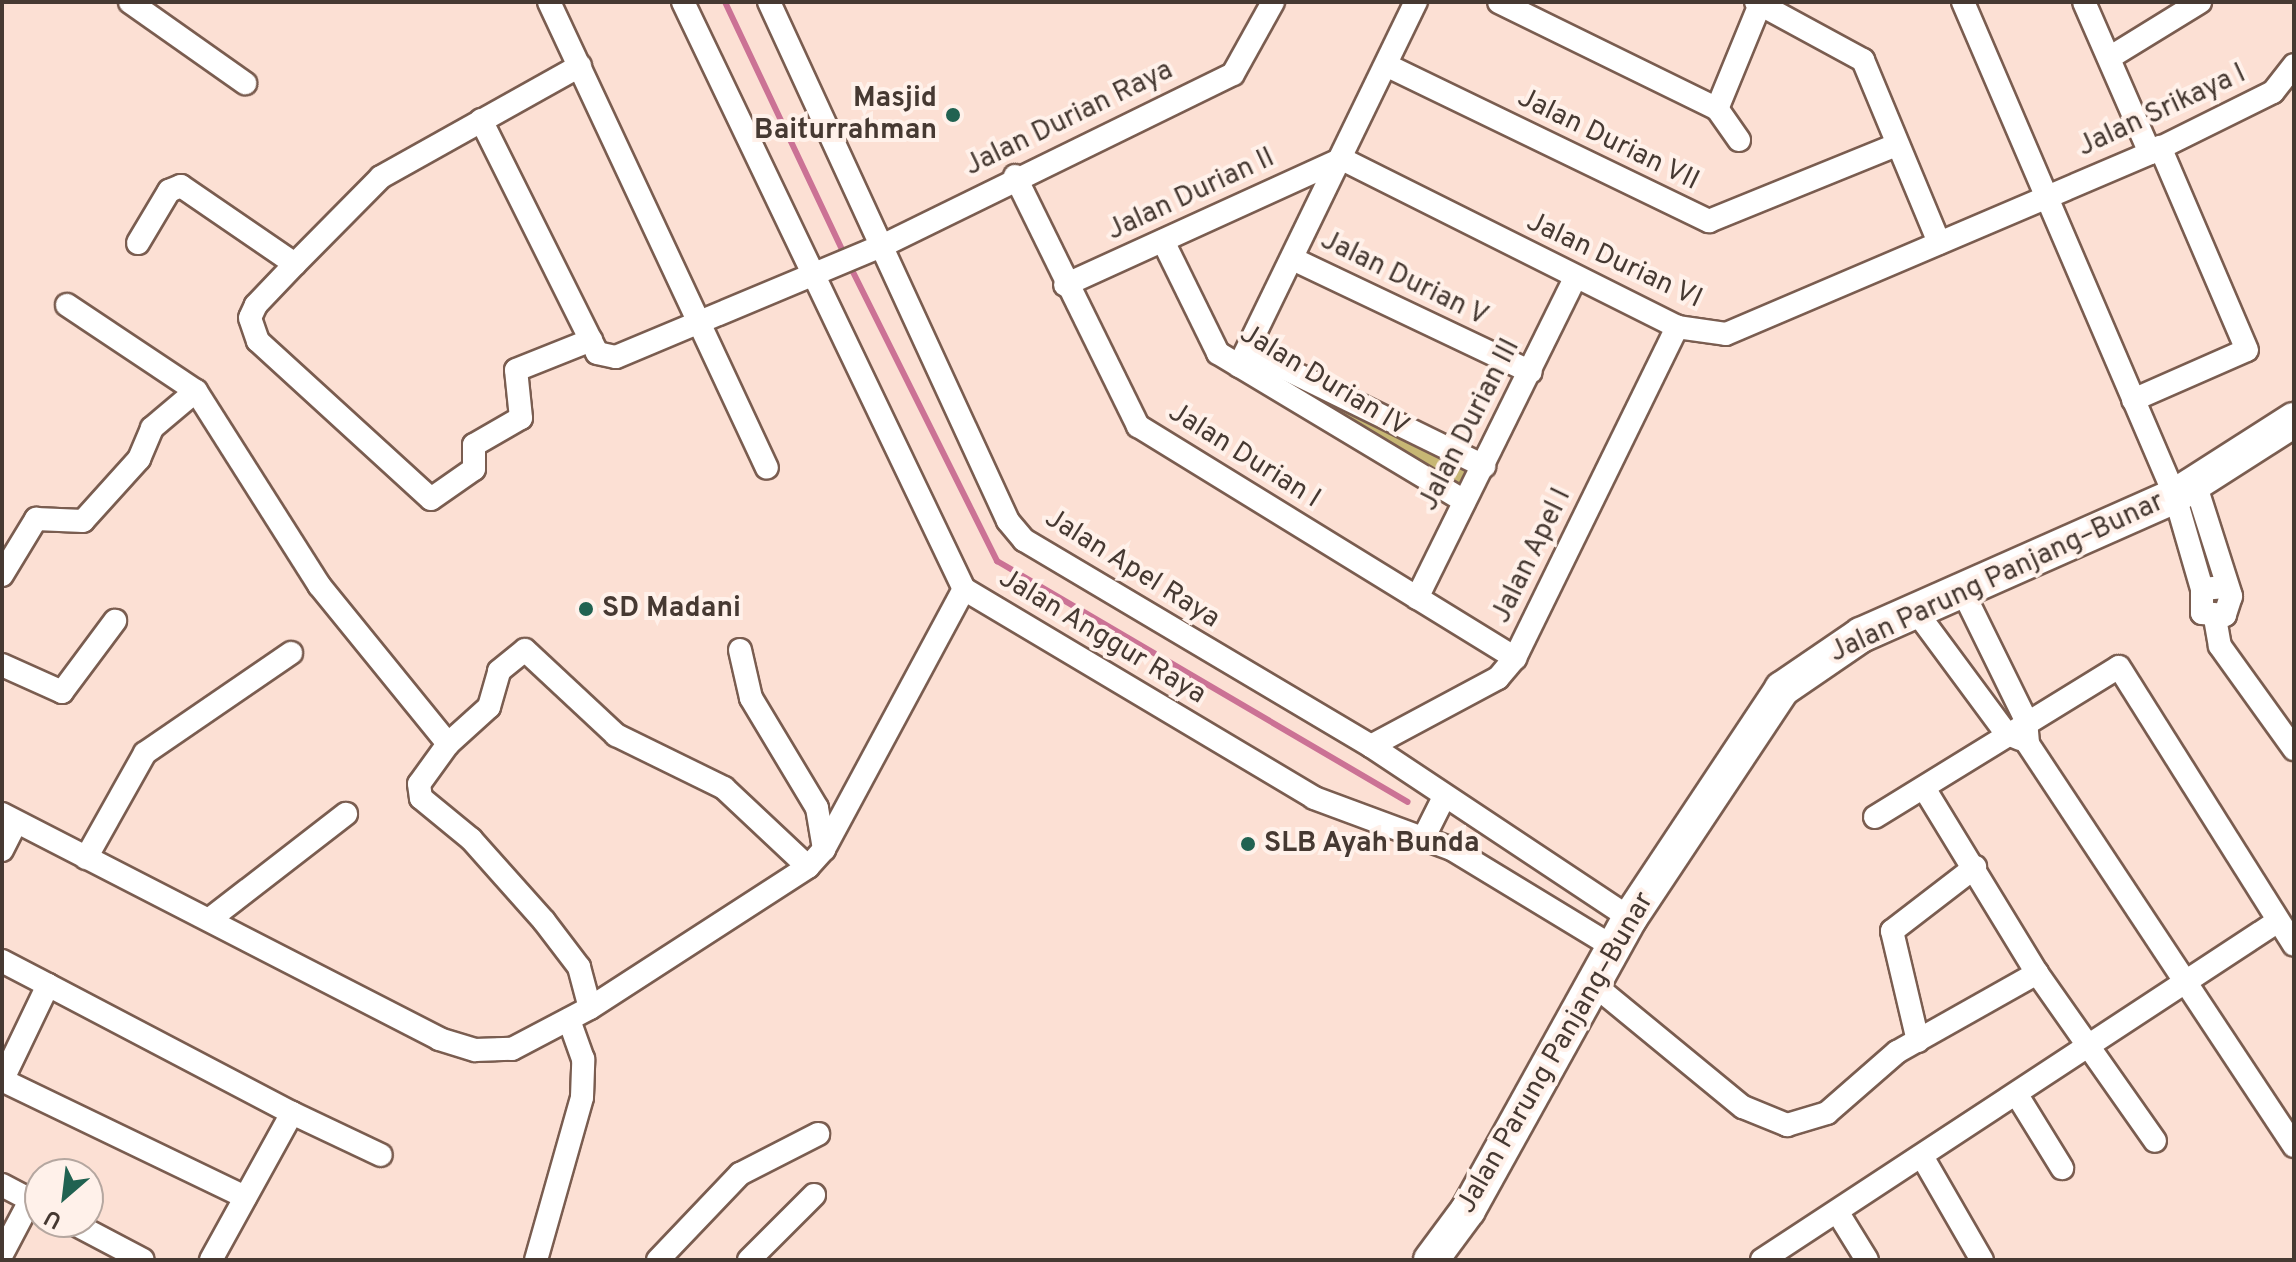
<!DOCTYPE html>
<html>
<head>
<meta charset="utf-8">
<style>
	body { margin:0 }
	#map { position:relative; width:2296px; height:1262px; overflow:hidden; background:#fce0d4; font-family:Overpass,sans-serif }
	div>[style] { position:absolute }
	.green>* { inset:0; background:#c7b774 }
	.stream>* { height:6px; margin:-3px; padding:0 3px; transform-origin:3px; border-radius:3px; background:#cb7295 }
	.roads { filter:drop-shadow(2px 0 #7a5d50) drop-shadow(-2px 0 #7a5d50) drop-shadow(0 2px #7a5d50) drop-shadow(0 -2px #7a5d50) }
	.minor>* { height:22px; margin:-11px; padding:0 11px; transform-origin:11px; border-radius:11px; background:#fff }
	.primary>* { height:34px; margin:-17px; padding:0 17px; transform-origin:17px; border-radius:17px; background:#fff }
	.dots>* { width:22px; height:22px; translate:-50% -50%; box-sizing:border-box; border:4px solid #fff1ea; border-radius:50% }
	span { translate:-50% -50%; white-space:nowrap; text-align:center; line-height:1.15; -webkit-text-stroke:8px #fff1ea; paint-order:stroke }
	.poi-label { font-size:28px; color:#463932; font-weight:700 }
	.right { translate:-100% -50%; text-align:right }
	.left { translate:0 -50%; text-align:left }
	.street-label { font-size:28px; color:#463932 }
	.frame { position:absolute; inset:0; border:4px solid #463932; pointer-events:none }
	.north { position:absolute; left:24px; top:1158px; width:80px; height:80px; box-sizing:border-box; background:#fff1ea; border:2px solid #b5a7a0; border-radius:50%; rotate:208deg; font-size:22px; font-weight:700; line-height:32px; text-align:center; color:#463932 }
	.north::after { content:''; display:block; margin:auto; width:28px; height:36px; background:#216251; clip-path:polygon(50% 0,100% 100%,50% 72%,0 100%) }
</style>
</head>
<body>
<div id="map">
	<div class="green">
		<div style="clip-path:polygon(1249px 351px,1484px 466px,1464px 501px,1239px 366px)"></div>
	</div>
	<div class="stream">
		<div style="left:725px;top:2px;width:281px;rotate:64.7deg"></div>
		<div style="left:850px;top:266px;width:330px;rotate:63.5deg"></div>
		<div style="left:997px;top:561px;width:476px;rotate:30.4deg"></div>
	</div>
	<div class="roads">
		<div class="minor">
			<div style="left:130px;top:2px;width:141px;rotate:35.2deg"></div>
			<div style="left:549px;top:2px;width:514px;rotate:64.93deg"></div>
			<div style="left:683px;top:2px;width:651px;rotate:64.42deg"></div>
			<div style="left:964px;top:589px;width:408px;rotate:30.8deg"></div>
			<div style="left:1314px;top:798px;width:147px;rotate:20.3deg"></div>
			<div style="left:1452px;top:849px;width:188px;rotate:31.3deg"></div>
			<div style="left:769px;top:2px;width:571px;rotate:65.27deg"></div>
			<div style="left:1008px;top:521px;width:25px;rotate:50deg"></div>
			<div style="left:1024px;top:540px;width:404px;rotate:30.7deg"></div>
			<div style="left:1371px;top:746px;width:311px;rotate:33.6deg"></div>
			<div style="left:1499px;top:2px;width:243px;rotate:26.1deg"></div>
			<div style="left:1756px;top:2px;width:122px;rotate:28.5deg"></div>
			<div style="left:1863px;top:60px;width:198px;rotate:67.4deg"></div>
			<div style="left:1963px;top:2px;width:538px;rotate:66.77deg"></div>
			<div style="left:2175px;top:496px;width:97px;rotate:73.8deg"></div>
			<div style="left:2084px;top:2px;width:165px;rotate:66.4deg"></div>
			<div style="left:2109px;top:58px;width:107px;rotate:-31.6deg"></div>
			<div style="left:1386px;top:65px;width:359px;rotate:25.8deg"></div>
			<div style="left:1709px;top:221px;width:202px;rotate:-22.1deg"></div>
			<div style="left:481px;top:120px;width:260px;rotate:63.5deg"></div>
			<div style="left:597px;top:353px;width:19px;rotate:12deg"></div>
			<div style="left:616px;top:357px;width:293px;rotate:-22.7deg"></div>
			<div style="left:886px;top:244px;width:386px;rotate:-26.1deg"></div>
			<div style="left:1233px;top:74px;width:82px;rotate:-60.9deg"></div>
			<div style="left:1739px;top:140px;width:38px;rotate:-125deg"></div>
			<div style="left:1717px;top:109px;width:113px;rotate:-67.7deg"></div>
			<div style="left:1015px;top:176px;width:279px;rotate:63.8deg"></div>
			<div style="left:1138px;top:426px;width:443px;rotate:31.6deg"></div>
			<div style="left:1163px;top:241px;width:125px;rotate:63.8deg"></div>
			<div style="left:1218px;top:353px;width:287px;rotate:31deg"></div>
			<div style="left:138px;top:243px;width:61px;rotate:-59.2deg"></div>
			<div style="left:169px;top:191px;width:13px;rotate:-23deg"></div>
			<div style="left:181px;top:186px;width:138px;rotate:34.4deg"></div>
			<div style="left:295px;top:264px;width:122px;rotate:-45.3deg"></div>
			<div style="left:381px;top:177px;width:228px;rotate:-29.2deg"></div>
			<div style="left:1295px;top:260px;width:261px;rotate:25.4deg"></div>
			<div style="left:295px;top:264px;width:57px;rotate:133.6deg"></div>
			<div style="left:256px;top:305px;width:14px;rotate:115deg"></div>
			<div style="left:250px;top:318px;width:24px;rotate:71deg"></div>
			<div style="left:258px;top:341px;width:234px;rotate:42.4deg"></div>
			<div style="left:431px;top:499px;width:52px;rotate:-34.9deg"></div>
			<div style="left:474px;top:469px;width:24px;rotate:-90deg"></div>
			<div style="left:474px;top:445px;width:54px;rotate:-29.9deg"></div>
			<div style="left:521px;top:418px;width:48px;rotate:-95.9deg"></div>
			<div style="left:516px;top:370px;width:81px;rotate:-21.8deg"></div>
			<div style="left:1065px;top:285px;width:304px;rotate:-24.5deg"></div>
			<div style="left:1342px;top:159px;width:375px;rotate:26.6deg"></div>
			<div style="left:1677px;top:327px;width:49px;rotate:8.1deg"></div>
			<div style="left:1726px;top:334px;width:461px;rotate:-23.1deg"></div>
			<div style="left:2150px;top:153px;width:137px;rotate:-26.4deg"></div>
			<div style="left:2273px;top:92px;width:34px;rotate:-52deg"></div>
			<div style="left:67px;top:305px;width:155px;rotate:33.7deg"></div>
			<div style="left:196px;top:391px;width:230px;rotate:57.6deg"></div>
			<div style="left:319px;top:585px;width:205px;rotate:50.9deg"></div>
			<div style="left:448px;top:744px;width:49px;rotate:125.9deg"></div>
			<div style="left:419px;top:784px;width:14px;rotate:82deg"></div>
			<div style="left:421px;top:798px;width:65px;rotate:39.4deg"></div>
			<div style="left:471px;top:839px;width:110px;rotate:48.3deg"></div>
			<div style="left:544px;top:921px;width:58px;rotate:52.7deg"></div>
			<div style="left:579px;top:967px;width:42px;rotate:75deg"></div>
			<div style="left:1249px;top:351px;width:262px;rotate:26.1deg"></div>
			<div style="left:1239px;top:366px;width:405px;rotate:-64.1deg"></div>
			<div style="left:2133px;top:400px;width:124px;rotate:-23.7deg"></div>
			<div style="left:2247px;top:350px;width:221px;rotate:-113.2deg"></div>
			<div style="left:2195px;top:483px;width:119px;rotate:72.3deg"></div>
			<div style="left:2231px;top:596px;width:20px;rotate:108deg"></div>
			<div style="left:2225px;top:615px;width:23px;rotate:-175deg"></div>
			<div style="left:2202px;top:613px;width:24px;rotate:-90deg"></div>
			<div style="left:2202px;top:589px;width:23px;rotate:-5deg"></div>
			<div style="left:2px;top:575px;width:66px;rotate:-58.7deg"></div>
			<div style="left:36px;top:519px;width:47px;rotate:2.4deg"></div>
			<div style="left:83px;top:521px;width:84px;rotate:-47.9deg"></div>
			<div style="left:139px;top:459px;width:34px;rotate:-67deg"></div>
			<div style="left:152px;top:428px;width:57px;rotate:-40.1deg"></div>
			<div style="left:1962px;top:590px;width:145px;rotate:63.8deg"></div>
			<div style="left:2026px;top:720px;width:24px;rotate:85deg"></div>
			<div style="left:2028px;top:744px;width:482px;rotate:56.5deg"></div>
			<div style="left:1417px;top:598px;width:356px;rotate:-63.7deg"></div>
			<div style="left:1915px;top:610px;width:153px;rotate:53.5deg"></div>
			<div style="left:2006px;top:733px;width:15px;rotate:23deg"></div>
			<div style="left:2215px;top:618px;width:28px;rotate:80deg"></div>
			<div style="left:2220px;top:646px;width:127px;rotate:54.3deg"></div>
			<div style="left:740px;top:650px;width:49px;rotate:77.1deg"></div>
			<div style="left:751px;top:698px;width:128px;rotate:59deg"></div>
			<div style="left:817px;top:808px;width:42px;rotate:80.3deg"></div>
			<div style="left:2px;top:665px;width:66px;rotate:24.2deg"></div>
			<div style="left:62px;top:692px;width:89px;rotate:-53.3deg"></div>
			<div style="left:448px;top:744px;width:55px;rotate:-42.1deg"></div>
			<div style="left:489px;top:707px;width:37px;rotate:-74deg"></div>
			<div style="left:499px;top:671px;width:33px;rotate:-39deg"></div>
			<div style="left:525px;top:650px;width:125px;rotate:43deg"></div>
			<div style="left:616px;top:735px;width:120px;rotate:26.1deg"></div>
			<div style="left:724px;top:788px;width:115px;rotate:43.2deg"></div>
			<div style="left:1371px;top:746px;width:144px;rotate:-28.2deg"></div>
			<div style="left:1498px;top:678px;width:26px;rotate:-50deg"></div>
			<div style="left:1515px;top:658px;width:369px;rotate:-63.9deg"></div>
			<div style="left:1924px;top:788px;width:217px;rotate:58.6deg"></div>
			<div style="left:2037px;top:973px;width:205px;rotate:54.9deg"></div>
			<div style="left:2px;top:814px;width:492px;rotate:27.2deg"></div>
			<div style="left:439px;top:1039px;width:38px;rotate:17deg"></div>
			<div style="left:475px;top:1050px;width:37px;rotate:-2deg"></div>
			<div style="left:512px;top:1049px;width:88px;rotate:-27.7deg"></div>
			<div style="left:590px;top:1008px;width:260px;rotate:-32.9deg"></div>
			<div style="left:808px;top:867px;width:24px;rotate:-48deg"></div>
			<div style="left:824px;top:849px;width:295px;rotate:-61.7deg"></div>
			<div style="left:1875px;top:817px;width:286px;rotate:-31.6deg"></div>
			<div style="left:2119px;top:667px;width:328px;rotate:57.8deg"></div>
			<div style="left:1423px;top:839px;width:47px;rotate:-63.4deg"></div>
			<div style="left:2px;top:850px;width:31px;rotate:-63deg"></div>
			<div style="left:86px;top:858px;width:120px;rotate:-60.7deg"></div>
			<div style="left:145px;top:753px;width:177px;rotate:-34.4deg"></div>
			<div style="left:210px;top:919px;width:172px;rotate:-37.7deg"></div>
			<div style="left:2px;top:961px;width:52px;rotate:27.6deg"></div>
			<div style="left:48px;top:985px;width:106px;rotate:115.6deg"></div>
			<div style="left:1593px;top:984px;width:194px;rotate:39.4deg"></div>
			<div style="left:1743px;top:1107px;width:48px;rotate:22.2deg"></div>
			<div style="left:1787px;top:1125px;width:42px;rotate:-16.7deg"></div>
			<div style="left:1827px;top:1113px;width:93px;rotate:-41.1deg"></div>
			<div style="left:1897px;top:1052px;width:161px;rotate:-29.4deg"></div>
			<div style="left:48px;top:985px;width:276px;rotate:27.7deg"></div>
			<div style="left:292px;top:1113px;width:168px;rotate:118.9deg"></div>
			<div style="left:1918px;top:1041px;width:113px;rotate:-103.3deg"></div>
			<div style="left:1892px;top:931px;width:105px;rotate:-37.6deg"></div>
			<div style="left:2px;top:1080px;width:270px;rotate:25.7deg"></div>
			<div style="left:2017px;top:1095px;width:86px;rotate:58.3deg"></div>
			<div style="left:292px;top:1113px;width:98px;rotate:25.3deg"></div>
			<div style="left:1923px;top:1158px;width:118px;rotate:60deg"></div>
			<div style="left:2px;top:1185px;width:43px;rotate:27.8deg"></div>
			<div style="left:1838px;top:1213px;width:55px;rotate:58.3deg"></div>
			<div style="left:71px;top:1222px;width:81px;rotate:27.8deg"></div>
			<div style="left:2px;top:1254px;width:62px;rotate:-62.2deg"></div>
			<div style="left:536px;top:1260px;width:169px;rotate:-74.2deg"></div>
			<div style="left:582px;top:1097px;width:38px;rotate:-88deg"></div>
			<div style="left:583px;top:1059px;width:41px;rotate:-109.7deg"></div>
			<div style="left:658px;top:1260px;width:119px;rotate:-46.4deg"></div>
			<div style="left:740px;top:1174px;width:88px;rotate:-27.1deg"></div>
			<div style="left:749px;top:1260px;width:92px;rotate:-45deg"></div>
			<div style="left:1762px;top:1260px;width:617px;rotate:-33.3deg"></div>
		</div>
		<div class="primary">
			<div style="left:1431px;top:1260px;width:62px;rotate:-53.5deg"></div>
			<div style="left:1468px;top:1210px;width:334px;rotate:-61deg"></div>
			<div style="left:1630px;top:918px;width:275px;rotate:-56.4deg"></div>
			<div style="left:1782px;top:689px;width:96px;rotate:-34.4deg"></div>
			<div style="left:1861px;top:635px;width:343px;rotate:-23.9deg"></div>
			<div style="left:2175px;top:496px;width:141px;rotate:-32.6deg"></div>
		</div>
	</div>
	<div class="dots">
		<div style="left:953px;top:115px;background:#216251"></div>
		<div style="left:586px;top:609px;background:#216251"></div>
		<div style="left:1248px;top:844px;background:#216251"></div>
	</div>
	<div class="poi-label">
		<span class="right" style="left:937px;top:115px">Masjid<br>Baiturrahman</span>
		<span class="left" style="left:602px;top:609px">SD Madani</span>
		<span class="left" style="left:1264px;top:844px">SLB Ayah Bunda</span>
	</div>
	<div class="street-label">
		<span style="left:2162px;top:111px;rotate:-25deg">Jalan Srikaya I</span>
		<span style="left:1069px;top:119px;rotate:-26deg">Jalan Durian Raya</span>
		<span style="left:1608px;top:140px;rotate:26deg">Jalan Durian VII</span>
		<span style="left:1191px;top:195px;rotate:-25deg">Jalan Durian II</span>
		<span style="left:1614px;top:261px;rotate:25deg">Jalan Durian VI</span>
		<span style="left:1404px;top:279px;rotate:26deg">Jalan Durian V</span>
		<span style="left:1324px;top:381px;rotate:31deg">Jalan Durian IV</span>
		<span style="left:1470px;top:425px;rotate:-63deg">Jalan Durian III</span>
		<span style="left:1244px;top:456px;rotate:32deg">Jalan Durian I</span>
		<span style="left:1532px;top:556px;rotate:-64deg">Jalan Apel I</span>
		<span style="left:1132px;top:569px;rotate:32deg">Jalan Apel Raya</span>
		<span style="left:1997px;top:578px;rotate:-25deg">Jalan Parung Panjang–Bunar</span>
		<span style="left:1102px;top:637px;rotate:31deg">Jalan Anggur Raya</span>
		<span style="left:1556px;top:1053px;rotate:-60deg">Jalan Parung Panjang–Bunar</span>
	</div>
	<div class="frame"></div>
	<div class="north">U</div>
</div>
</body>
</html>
